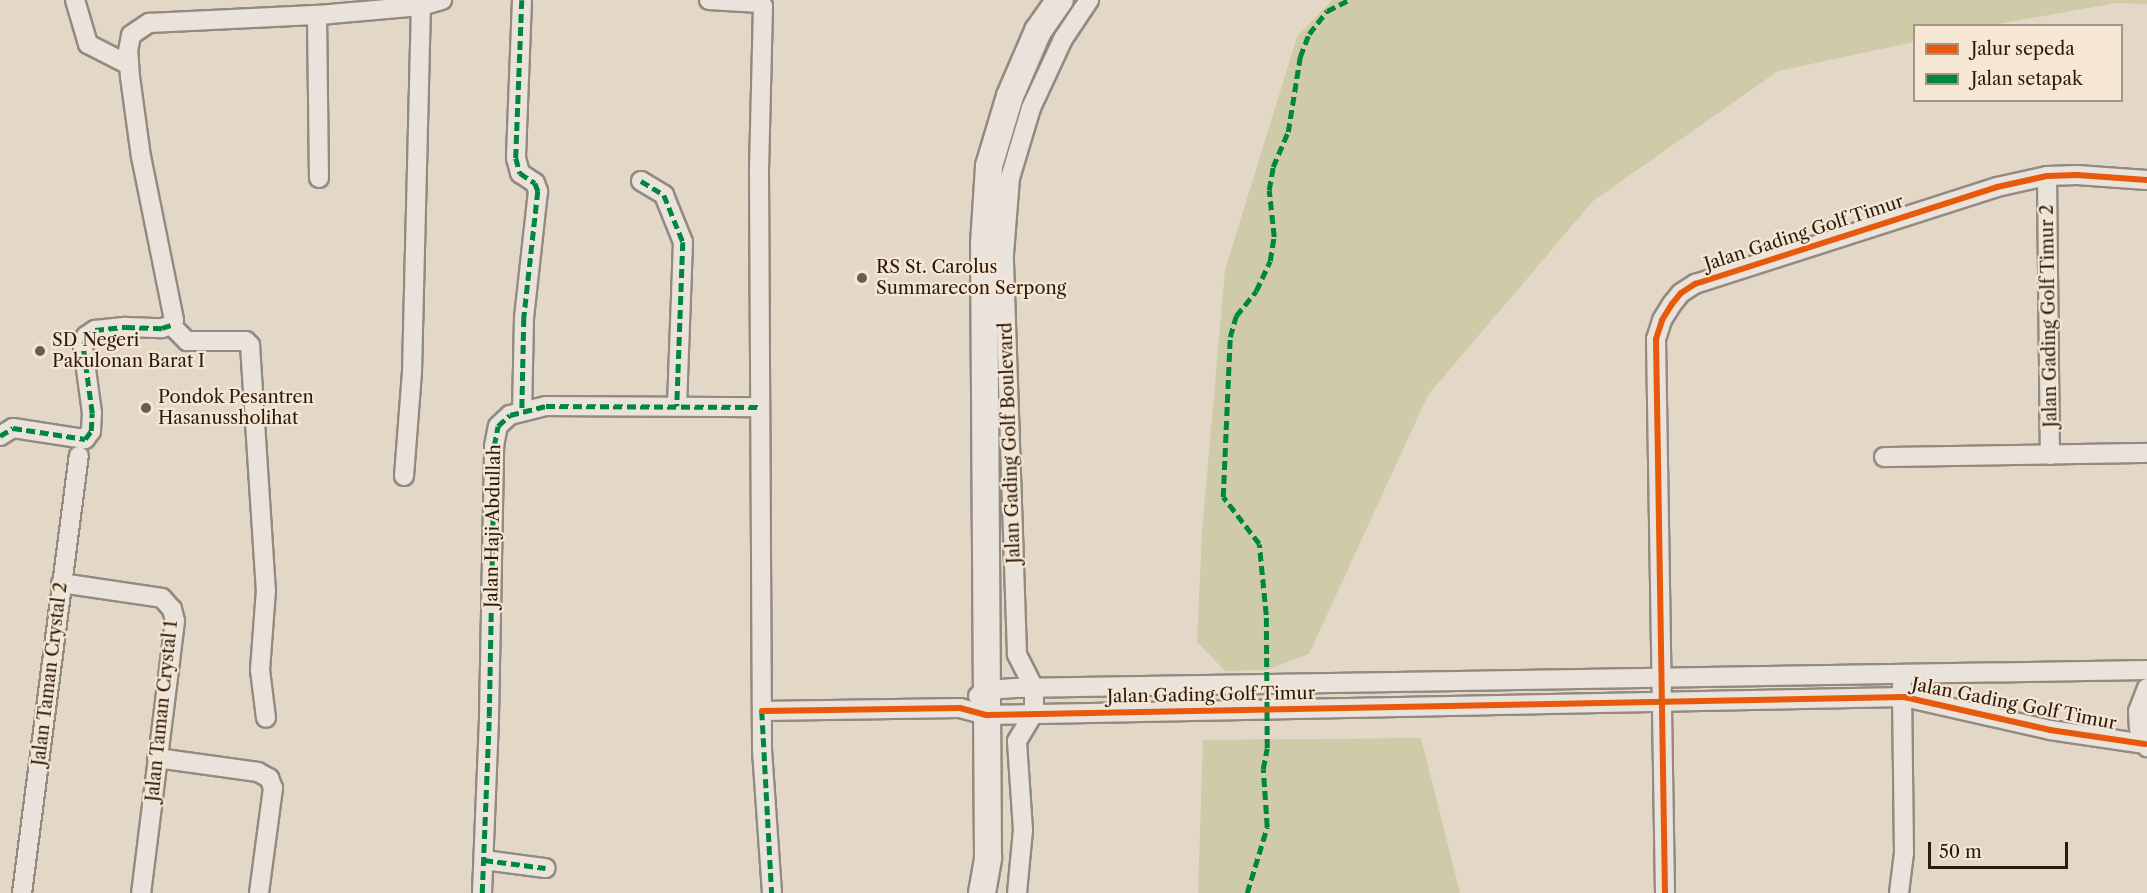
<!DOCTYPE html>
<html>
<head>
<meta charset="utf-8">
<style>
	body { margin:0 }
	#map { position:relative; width:2147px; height:893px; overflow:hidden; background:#e3d8c7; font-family:"Libre Caslon Text",serif }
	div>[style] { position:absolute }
	.green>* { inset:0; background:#cfcaa7 }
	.roads { filter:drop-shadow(2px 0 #938a80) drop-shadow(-2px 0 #938a80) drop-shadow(0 2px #938a80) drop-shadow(0 -2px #938a80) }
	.street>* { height:18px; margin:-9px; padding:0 9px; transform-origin:9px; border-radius:9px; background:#e9e3db }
	.secondary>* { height:26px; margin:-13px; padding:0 13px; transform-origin:13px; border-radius:13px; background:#e9e3db }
	.quiet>* { height:4.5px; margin-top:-2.25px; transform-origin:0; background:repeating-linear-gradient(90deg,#00873e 0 9px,transparent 0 13.5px) }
	.cycleway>* { height:6px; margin:-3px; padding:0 3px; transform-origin:3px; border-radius:3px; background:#e8590c }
	.dots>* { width:16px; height:16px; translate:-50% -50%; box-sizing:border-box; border:3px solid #f5e7d3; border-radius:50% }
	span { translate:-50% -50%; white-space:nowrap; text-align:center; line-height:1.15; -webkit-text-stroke:4.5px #f5e7d3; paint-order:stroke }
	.street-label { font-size:18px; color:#2c1a10 }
	.poi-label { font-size:18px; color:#2c1a10 }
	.left { translate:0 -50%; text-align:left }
	.legend { position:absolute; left:1913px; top:24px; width:210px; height:78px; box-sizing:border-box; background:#f5e7d3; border:2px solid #a59585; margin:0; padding:8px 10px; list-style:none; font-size:18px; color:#2c1a10 }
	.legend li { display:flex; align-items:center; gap:12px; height:30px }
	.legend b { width:30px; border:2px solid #a59585 }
	.scale { position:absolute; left:1928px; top:842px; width:140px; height:27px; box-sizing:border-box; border:3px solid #2c1a10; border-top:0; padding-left:8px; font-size:18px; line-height:21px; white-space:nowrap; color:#2c1a10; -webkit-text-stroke:4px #f5e7d3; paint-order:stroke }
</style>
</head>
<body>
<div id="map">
	<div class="green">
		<div style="clip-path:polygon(1332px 0,2147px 0,2147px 4px,2116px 3px,1992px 25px,1914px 26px,1914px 42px,1778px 71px,1593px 201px,1428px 395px,1309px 654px,1267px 670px,1225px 671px,1197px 642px,1202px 531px,1225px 270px,1297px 37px)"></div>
		<div style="clip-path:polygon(1421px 738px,1460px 893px,1198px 893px,1203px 740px)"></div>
	</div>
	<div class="roads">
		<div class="street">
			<div style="left:75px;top:0;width:46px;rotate:73.5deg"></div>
			<div style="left:88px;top:44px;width:46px;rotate:27.1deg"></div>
			<div style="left:522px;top:0;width:158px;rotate:92.2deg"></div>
			<div style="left:516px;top:158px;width:16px;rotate:75deg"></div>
			<div style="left:520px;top:173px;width:18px;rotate:34deg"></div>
			<div style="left:535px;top:183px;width:9px;rotate:69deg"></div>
			<div style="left:538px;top:191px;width:128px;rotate:96.3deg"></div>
			<div style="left:524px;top:318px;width:93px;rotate:91.2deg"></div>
			<div style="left:709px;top:0;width:51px;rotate:3.4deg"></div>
			<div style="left:760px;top:3px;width:4px;rotate:45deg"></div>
			<div style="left:763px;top:6px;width:165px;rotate:91.4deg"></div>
			<div style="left:759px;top:171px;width:579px;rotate:89.7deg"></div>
			<div style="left:762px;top:750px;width:143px;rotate:86deg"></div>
			<div style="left:317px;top:15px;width:163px;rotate:89.3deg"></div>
			<div style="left:2047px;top:176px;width:279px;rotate:89.4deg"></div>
			<div style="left:641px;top:181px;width:27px;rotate:31deg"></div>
			<div style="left:664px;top:195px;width:51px;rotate:68deg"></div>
			<div style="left:683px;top:242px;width:164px;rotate:92.1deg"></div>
			<div style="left:171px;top:325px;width:6px;rotate:-59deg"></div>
			<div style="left:174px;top:320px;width:166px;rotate:-101.4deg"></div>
			<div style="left:141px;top:157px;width:81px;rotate:-97.8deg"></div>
			<div style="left:130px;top:77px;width:26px;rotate:-94deg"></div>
			<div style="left:128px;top:51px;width:16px;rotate:-79deg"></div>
			<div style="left:131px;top:35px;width:22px;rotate:-34deg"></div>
			<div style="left:149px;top:23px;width:181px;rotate:-2.8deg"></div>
			<div style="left:330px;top:14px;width:91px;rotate:-5deg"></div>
			<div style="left:421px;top:6px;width:22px;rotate:-16deg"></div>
			<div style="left:171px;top:325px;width:23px;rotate:45deg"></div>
			<div style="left:187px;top:341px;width:59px"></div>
			<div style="left:246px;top:341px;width:6px;rotate:45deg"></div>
			<div style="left:250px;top:345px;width:246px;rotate:86.3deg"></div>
			<div style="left:266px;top:590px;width:80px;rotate:94.3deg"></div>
			<div style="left:260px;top:670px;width:48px;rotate:82.9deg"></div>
			<div style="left:0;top:436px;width:15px;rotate:-32deg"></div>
			<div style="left:13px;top:428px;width:73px;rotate:8.7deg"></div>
			<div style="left:85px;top:439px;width:10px;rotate:-53deg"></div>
			<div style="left:91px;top:431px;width:18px;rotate:-87deg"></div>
			<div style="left:92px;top:413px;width:67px;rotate:-97.8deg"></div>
			<div style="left:83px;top:347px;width:11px;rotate:-75deg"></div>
			<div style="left:86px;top:336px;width:11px;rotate:-34deg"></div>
			<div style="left:95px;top:330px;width:31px;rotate:-6deg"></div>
			<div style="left:126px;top:327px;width:36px;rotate:2deg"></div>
			<div style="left:162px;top:328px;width:9px;rotate:-18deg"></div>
			<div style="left:1884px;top:457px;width:263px;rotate:-0.9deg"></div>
			<div style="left:404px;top:476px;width:104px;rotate:-85.6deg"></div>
			<div style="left:412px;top:372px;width:366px;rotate:-88.6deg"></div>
			<div style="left:61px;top:583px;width:102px;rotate:8.4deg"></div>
			<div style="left:162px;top:598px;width:15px;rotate:48deg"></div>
			<div style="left:172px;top:609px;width:12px;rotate:76deg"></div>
			<div style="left:175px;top:621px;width:274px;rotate:97.1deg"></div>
			<div style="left:2147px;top:688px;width:25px;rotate:111deg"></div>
			<div style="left:2138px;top:711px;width:17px;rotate:87deg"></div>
			<div style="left:2139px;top:728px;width:21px;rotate:67deg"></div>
			<div style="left:978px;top:696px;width:11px;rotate:-34deg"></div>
			<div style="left:987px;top:690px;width:28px;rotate:-4deg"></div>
			<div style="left:1015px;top:688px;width:1132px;rotate:-0.91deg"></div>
			<div style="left:762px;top:711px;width:198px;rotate:-0.9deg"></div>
			<div style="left:960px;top:708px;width:28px;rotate:15deg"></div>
			<div style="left:987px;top:715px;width:917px;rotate:-1.12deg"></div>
			<div style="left:1904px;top:697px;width:150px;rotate:12.7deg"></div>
			<div style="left:2050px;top:730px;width:96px;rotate:8.4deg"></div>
			<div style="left:157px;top:758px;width:102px;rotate:7.9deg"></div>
			<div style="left:258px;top:772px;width:13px;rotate:29deg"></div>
			<div style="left:269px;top:778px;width:11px;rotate:68deg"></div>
			<div style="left:273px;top:788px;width:106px;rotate:97.6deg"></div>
			<div style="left:484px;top:860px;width:62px;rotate:7.5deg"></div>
			<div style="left:22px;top:893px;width:441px;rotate:-82.6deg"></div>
			<div style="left:482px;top:893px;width:177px;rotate:-87.7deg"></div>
			<div style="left:489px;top:716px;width:270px;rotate:-88.9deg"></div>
			<div style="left:494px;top:446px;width:20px;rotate:-79deg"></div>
			<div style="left:498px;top:426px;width:16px;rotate:-43deg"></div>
			<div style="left:510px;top:415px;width:37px;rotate:-14deg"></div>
			<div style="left:546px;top:406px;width:213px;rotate:0.3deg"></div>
			<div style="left:1017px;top:893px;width:63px;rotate:-84.6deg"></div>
			<div style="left:1023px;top:830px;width:89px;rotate:-93.9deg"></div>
			<div style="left:1017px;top:741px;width:33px;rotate:-59deg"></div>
			<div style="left:1034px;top:713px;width:25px;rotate:-90deg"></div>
			<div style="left:1034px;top:688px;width:38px;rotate:-117deg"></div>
			<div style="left:1017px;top:654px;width:400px;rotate:-91.9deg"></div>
			<div style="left:1004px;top:254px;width:76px;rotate:-85.5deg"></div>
			<div style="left:1010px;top:178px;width:73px;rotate:-73.3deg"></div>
			<div style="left:1031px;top:108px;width:76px;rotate:-65.1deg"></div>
			<div style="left:1063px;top:39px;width:47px;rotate:-56.3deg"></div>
			<div style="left:1665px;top:893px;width:554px;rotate:-90.93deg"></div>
			<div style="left:1656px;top:339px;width:20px;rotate:-72deg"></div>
			<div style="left:1662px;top:320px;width:19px;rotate:-58deg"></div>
			<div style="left:1672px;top:304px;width:14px;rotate:-51deg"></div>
			<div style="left:1681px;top:293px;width:17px;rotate:-33deg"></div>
			<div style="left:1695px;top:284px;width:317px;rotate:-17.8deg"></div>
			<div style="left:1997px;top:187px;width:51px;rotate:-12.4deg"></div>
			<div style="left:2047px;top:176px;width:30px;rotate:-2deg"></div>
			<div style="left:2077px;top:175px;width:70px;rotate:4.1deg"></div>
			<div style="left:1899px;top:893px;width:40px;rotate:-82.9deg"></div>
			<div style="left:1904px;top:853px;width:168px;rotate:-90.7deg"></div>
		</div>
		<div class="secondary">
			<div style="left:982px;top:893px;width:36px;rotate:-80deg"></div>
			<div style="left:988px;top:858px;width:614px;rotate:-90.37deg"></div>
			<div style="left:984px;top:244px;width:78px;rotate:-86.3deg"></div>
			<div style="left:989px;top:166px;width:73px;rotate:-73.3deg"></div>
			<div style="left:1010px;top:96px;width:71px;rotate:-66.7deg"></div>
			<div style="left:1038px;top:31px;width:38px;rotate:-55deg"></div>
		</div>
	</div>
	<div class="quiet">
		<div style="left:522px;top:0;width:158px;rotate:92.2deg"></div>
		<div style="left:516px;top:158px;width:16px;rotate:75deg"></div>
		<div style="left:520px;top:173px;width:18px;rotate:34deg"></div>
		<div style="left:535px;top:183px;width:9px;rotate:69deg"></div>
		<div style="left:538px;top:191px;width:128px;rotate:96.3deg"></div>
		<div style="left:524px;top:318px;width:93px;rotate:91.2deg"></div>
		<div style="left:641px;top:181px;width:27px;rotate:31deg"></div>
		<div style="left:664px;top:195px;width:51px;rotate:68deg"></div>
		<div style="left:683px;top:242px;width:164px;rotate:92.1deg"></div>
		<div style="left:0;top:436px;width:15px;rotate:-32deg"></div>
		<div style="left:13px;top:428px;width:73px;rotate:8.7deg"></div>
		<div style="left:85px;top:439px;width:10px;rotate:-53deg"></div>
		<div style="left:91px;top:431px;width:18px;rotate:-87deg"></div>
		<div style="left:92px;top:413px;width:67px;rotate:-97.8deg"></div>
		<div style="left:83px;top:347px;width:11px;rotate:-75deg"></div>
		<div style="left:86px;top:336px;width:11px;rotate:-34deg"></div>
		<div style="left:95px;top:330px;width:31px;rotate:-6deg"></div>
		<div style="left:126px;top:327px;width:36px;rotate:2deg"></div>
		<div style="left:162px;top:328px;width:9px;rotate:-18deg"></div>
		<div style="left:762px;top:711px;width:182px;rotate:86.9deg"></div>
		<div style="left:484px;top:860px;width:62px;rotate:7.5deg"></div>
		<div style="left:482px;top:893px;width:177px;rotate:-87.7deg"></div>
		<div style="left:489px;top:716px;width:270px;rotate:-88.9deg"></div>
		<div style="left:494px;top:446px;width:20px;rotate:-79deg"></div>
		<div style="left:498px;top:426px;width:16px;rotate:-43deg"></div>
		<div style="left:510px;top:415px;width:37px;rotate:-14deg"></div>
		<div style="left:546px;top:406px;width:213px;rotate:0.3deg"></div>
		<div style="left:1247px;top:893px;width:69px;rotate:-73.1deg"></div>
		<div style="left:1267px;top:827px;width:58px;rotate:-93.9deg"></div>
		<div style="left:1263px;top:769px;width:21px;rotate:-79deg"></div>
		<div style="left:1267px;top:748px;width:133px;rotate:-90.4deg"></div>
		<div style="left:1266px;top:615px;width:71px;rotate:-95.6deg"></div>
		<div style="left:1259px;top:544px;width:59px;rotate:-127.5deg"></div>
		<div style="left:1223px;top:497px;width:160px;rotate:-87.5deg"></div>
		<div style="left:1230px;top:337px;width:22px;rotate:-74deg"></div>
		<div style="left:1236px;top:316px;width:32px;rotate:-51deg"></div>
		<div style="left:1256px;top:291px;width:33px;rotate:-65deg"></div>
		<div style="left:1270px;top:261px;width:24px;rotate:-81deg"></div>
		<div style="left:1274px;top:237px;width:47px;rotate:-96.1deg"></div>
		<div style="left:1269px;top:190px;width:23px;rotate:-80deg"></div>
		<div style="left:1273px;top:167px;width:38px;rotate:-67deg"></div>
		<div style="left:1288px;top:132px;width:76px;rotate:-80.9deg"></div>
		<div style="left:1300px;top:57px;width:25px;rotate:-69deg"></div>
		<div style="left:1309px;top:34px;width:29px;rotate:-52deg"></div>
		<div style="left:1327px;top:11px;width:25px;rotate:-27deg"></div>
	</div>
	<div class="cycleway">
		<div style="left:762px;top:711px;width:198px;rotate:-0.9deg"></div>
		<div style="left:960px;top:708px;width:28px;rotate:15deg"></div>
		<div style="left:987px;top:715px;width:917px;rotate:-1.12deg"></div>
		<div style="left:1904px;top:697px;width:150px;rotate:12.7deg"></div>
		<div style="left:2050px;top:730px;width:96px;rotate:8.4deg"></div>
		<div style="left:1665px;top:893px;width:554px;rotate:-90.93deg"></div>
		<div style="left:1656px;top:339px;width:20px;rotate:-72deg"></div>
		<div style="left:1662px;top:320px;width:19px;rotate:-58deg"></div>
		<div style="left:1672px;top:304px;width:14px;rotate:-51deg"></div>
		<div style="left:1681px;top:293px;width:17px;rotate:-33deg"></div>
		<div style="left:1695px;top:284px;width:317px;rotate:-17.8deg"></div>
		<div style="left:1997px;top:187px;width:51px;rotate:-12.4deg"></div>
		<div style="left:2047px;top:176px;width:30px;rotate:-2deg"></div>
		<div style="left:2077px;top:175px;width:70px;rotate:4.1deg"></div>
	</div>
	<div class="dots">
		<div style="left:862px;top:278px;background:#6c5c50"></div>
		<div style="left:40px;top:351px;background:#6c5c50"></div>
		<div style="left:146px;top:408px;background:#6c5c50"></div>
	</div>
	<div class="street-label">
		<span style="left:1804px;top:233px;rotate:-18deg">Jalan Gading Golf Timur</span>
		<span style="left:2049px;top:316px;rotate:-91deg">Jalan Gading Golf Timur 2</span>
		<span style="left:1010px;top:443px;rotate:-92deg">Jalan Gading Golf Boulevard</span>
		<span style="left:493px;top:526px;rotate:-89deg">Jalan Haji Abdullah</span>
		<span style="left:50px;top:674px;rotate:-83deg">Jalan Taman Crystal 2</span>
		<span style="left:1211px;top:695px;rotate:-1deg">Jalan Gading Golf Timur</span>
		<span style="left:2014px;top:704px;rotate:11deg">Jalan Gading Golf Timur</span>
		<span style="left:162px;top:711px;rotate:-84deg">Jalan Taman Crystal 1</span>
	</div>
	<div class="poi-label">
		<span class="left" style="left:876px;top:278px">RS St. Carolus<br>Summarecon Serpong</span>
		<span class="left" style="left:52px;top:351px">SD Negeri<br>Pakulonan Barat I</span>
		<span class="left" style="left:158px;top:408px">Pondok Pesantren<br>Hasanussholihat</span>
	</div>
	<ul class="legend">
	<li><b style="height:8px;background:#e8590c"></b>Jalur sepeda</li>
	<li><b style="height:8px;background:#00873e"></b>Jalan setapak</li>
	</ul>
	<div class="scale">50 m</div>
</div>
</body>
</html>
